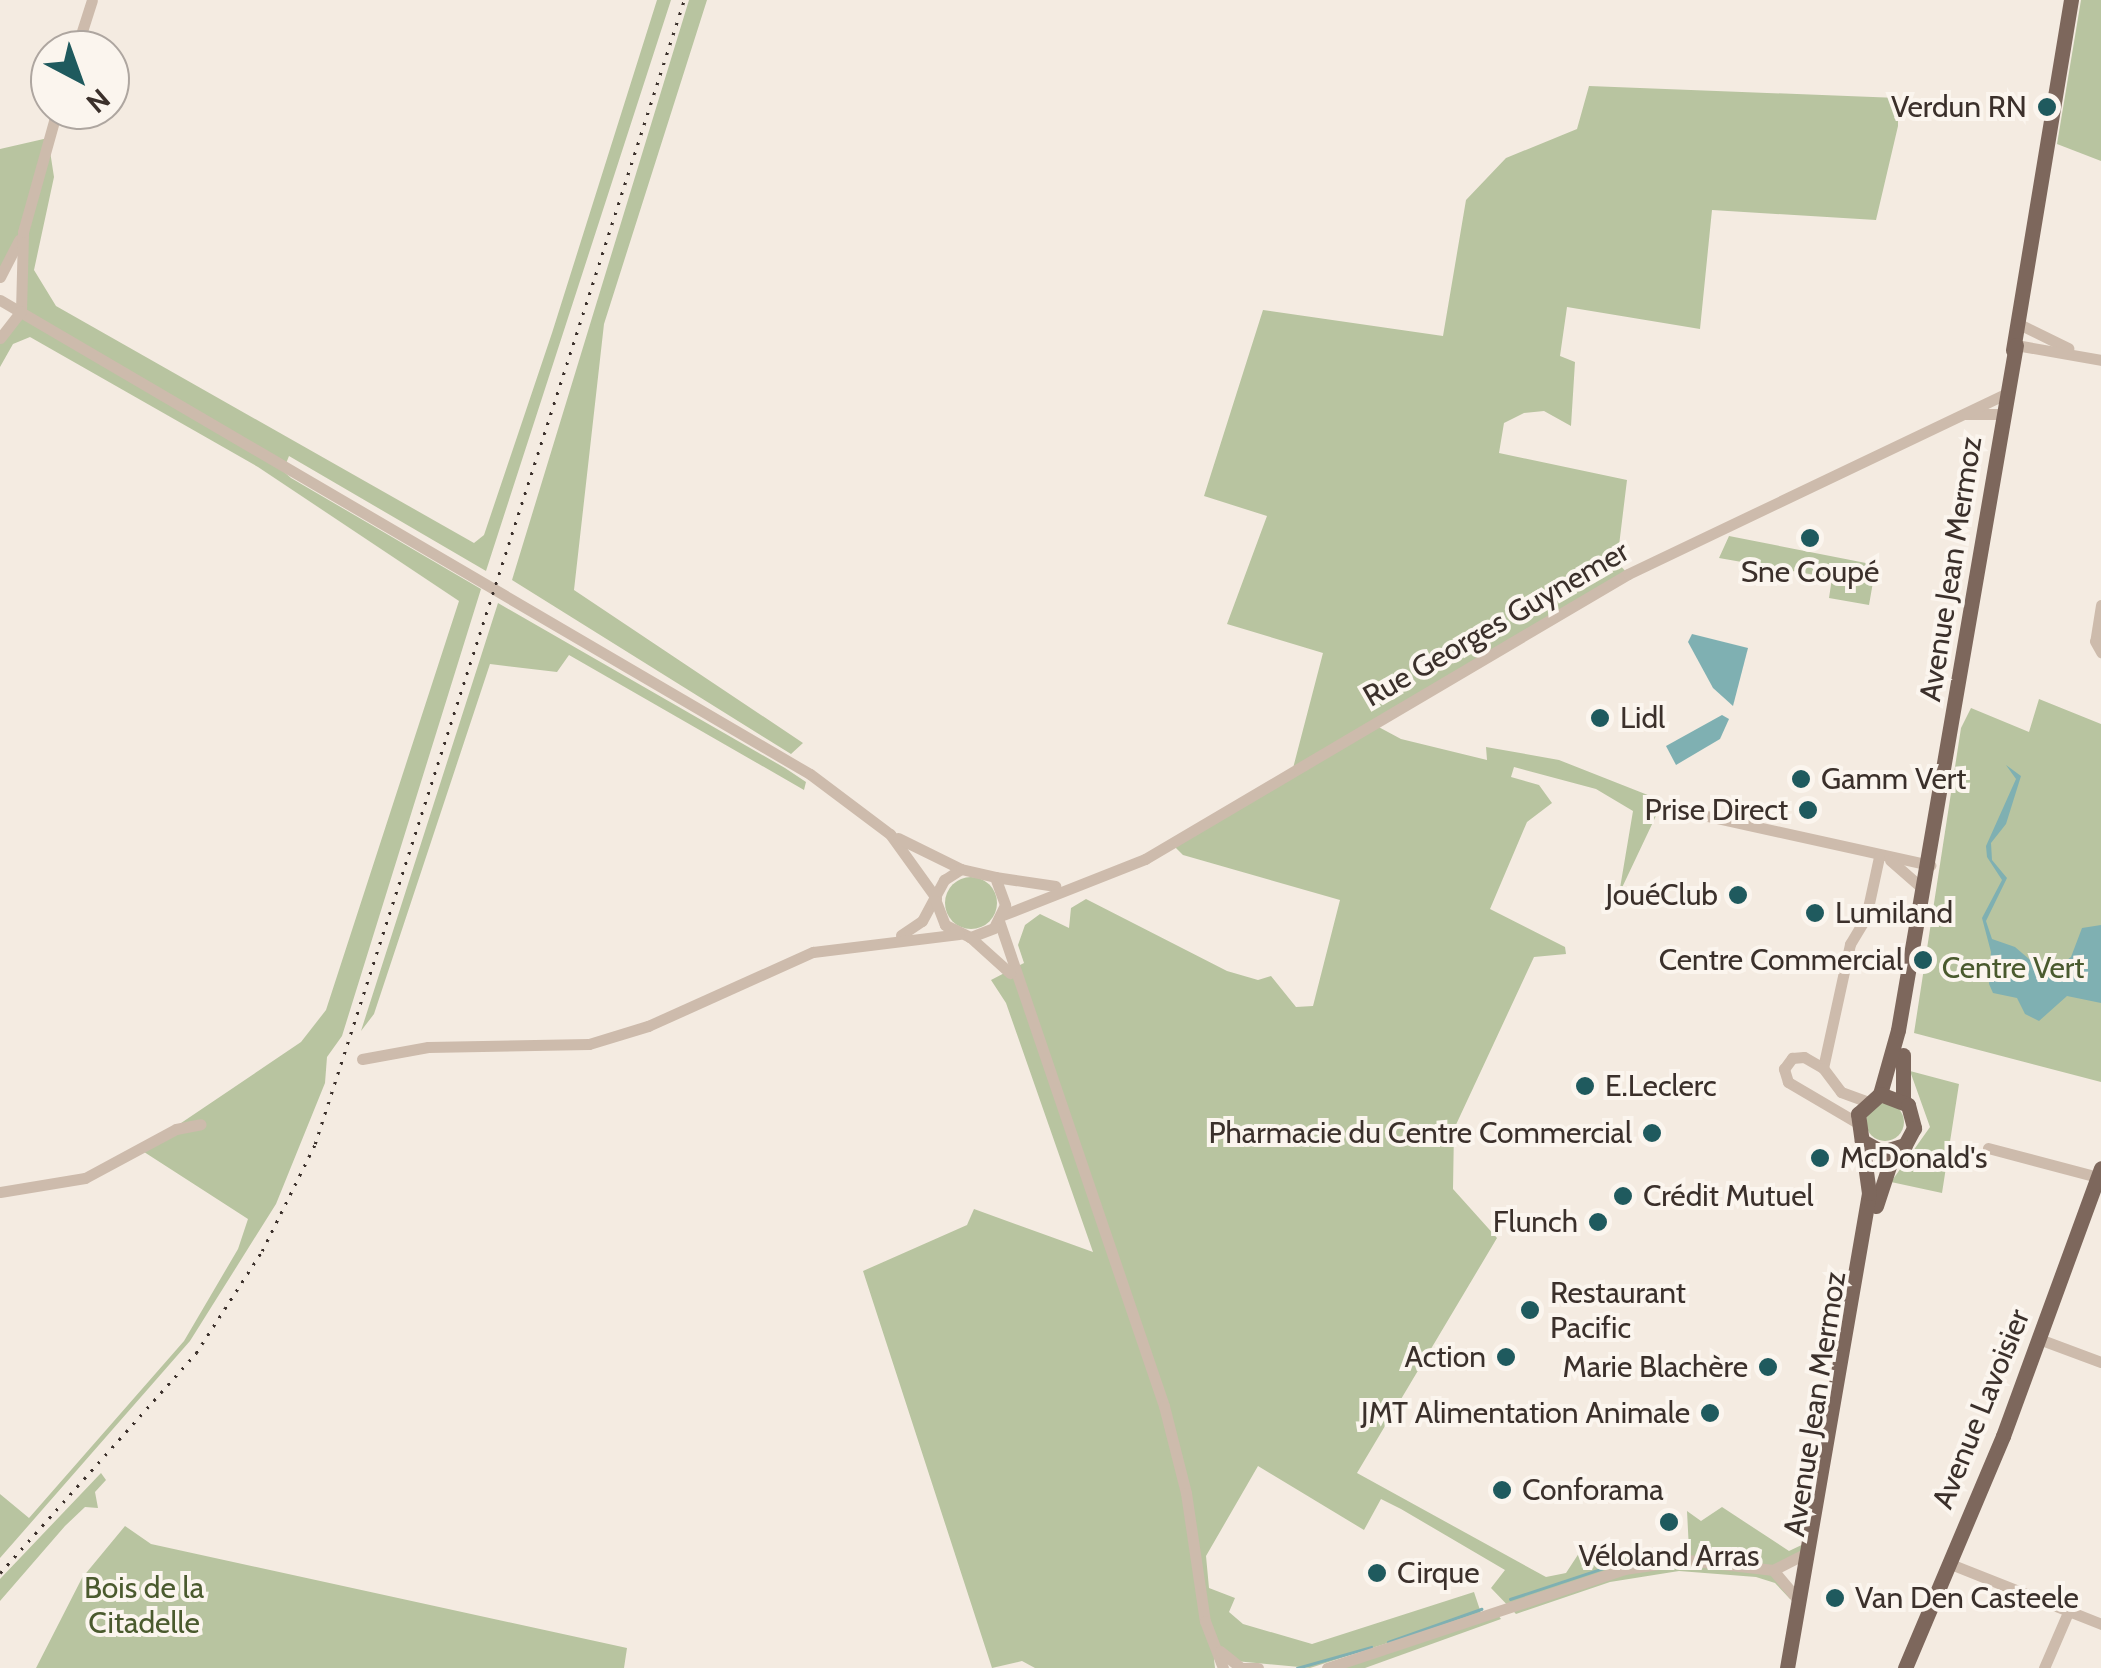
<!DOCTYPE html>
<html>
<head>
<meta charset="utf-8">
<style>
	body { margin:0 }
	#map { position:relative; width:2101px; height:1668px; overflow:hidden; background:#f4ebe1; font-family:Cabin,sans-serif }
	div>[style] { position:absolute }
	.green>* { inset:0; background:#b8c4a0 }
	.round { border-radius:50% }
	.water>* { inset:0; background:#7fb0b2 }
	.stream>* { height:2.5px; margin:-1.25px; padding:0 1.25px; transform-origin:1.25px; border-radius:1.25px; background:#7fb0b2 }
	.minor>* { height:11px; margin:-5.5px; padding:0 5.5px; transform-origin:5.5px; border-radius:5.5px; background:#cdbbac }
	.major>* { height:15px; margin:-7.5px; padding:0 7.5px; transform-origin:7.5px; border-radius:7.5px; background:#7d675c }
	.rail>* { height:2.5px; margin-top:-1.25px; transform-origin:0; background:repeating-linear-gradient(90deg,#3b302b 0 2.5px,transparent 0 10.5px) }
	.dots>* { width:28px; height:28px; translate:-50% -50%; box-sizing:border-box; border:5px solid #fbf5ee; border-radius:50% }
	span { translate:-50% -50%; white-space:nowrap; text-align:center; line-height:1.15; -webkit-text-stroke:8px #fbf5ee; paint-order:stroke }
	.poi-label { font-size:30px; color:#3b302b }
	.right { translate:-100% -50%; text-align:right }
	.left { translate:0 -50%; text-align:left }
	.street-label { font-size:30px; color:#3b302b }
	.park-label { font-size:30px; color:#4a5a2e }
	.north { position:absolute; left:30px; top:30px; width:100px; height:100px; box-sizing:border-box; background:#fbf5ee; border:2px solid #aea6a0; border-radius:50%; rotate:139deg; font-size:28px; font-weight:700; line-height:40px; text-align:center; color:#3b302b }
	.north::after { content:''; display:block; margin:auto; width:35px; height:45px; background:#1f5a5e; clip-path:polygon(50% 0,100% 100%,50% 72%,0 100%) }
</style>
</head>
<body>
<div id="map">
	<div class="green">
		<div style="clip-path:polygon(657px 0,671px 0,486px 571px,289px 456px,283px 471px,291px 478px,481px 589px,342px 1036px,327px 1057px,325px 1083px,276px 1204px,190px 1341px,0 1558px,0 1494px,29px 1518px,184px 1341px,238px 1249px,248px 1219px,141px 1150px,301px 1042px,326px 1010px,459px 601px,258px 467px,30px 337px,13px 344px,0 367px,0 338px,21px 311px,23px 235px,0 277px,0 149px,48px 138px,54px 177px,34px 270px,56px 306px,474px 543px,484px 535px,552px 333px)"></div>
		<div style="clip-path:polygon(689px 0,707px 0,604px 324px,574px 590px,803px 743px,791px 754px,512px 580px)"></div>
		<div style="clip-path:polygon(2081px 0,2101px 0,2101px 161px,2057px 144px)"></div>
		<div style="clip-path:polygon(1589px 86px,1898px 98px,1898px 126px,1876px 220px,1712px 210px,1700px 329px,1567px 307px,1560px 356px,1575px 362px,1571px 426px,1544px 411px,1524px 413px,1504px 423px,1499px 453px,1627px 480px,1617px 562px,1628px 574px,1373px 724px,1401px 739px,1487px 760px,1486px 747px,1559px 760px,1663px 801px,1619px 894px,1633px 811px,1596px 789px,1514px 767px,1511px 777px,1539px 785px,1552px 803px,1527px 822px,1490px 909px,1565px 947px,1566px 954px,1534px 957px,1454px 1129px,1453px 1189px,1497px 1238px,1357px 1473px,1546px 1577px,1566px 1573px,1583px 1547px,1602px 1558px,1689px 1550px,1687px 1511px,1701px 1521px,1722px 1507px,1789px 1551px,1810px 1541px,1808px 1552px,1774px 1570px,1793px 1591px,1790px 1599px,1775px 1583px,1756px 1577px,1679px 1571px,1610px 1582px,1516px 1614px,1491px 1588px,1505px 1570px,1401px 1509px,1381px 1499px,1364px 1530px,1258px 1466px,1206px 1556px,1209px 1588px,1235px 1598px,1229px 1612px,1243px 1624px,1312px 1644px,1474px 1592px,1481px 1613px,1310px 1668px,1214px 1659px,1215px 1668px,1035px 1668px,1022px 1661px,992px 1668px,863px 1271px,967px 1225px,974px 1209px,1093px 1252px,1006px 1003px,991px 980px,1024px 963px,1018px 945px,1025px 925px,1040px 914px,1069px 928px,1071px 908px,1086px 899px,1227px 971px,1258px 980px,1271px 976px,1296px 1007px,1313px 1006px,1340px 900px,1183px 855px,1172px 844px,1292px 772px,1323px 653px,1227px 624px,1267px 516px,1204px 496px,1263px 310px,1443px 336px,1466px 200px,1506px 158px,1577px 129px)"></div>
		<div style="clip-path:polygon(1729px 536px,1876px 565px,1869px 605px,1829px 598px,1832px 578px,1719px 558px)"></div>
		<div style="clip-path:polygon(498px 603px,785px 768px,806px 782px,804px 790px,569px 655px,557px 672px,490px 664px,374px 1014px,361px 1031px)"></div>
		<div style="clip-path:polygon(2039px 699px,2101px 724px,2101px 1082px,1914px 1033px,1961px 728px,1971px 708px,2029px 732px)"></div>
		<div class="round" style="left:945px;top:877px;width:52px;height:52px"></div>
		<div style="clip-path:polygon(1910px 1071px,1959px 1084px,1942px 1193px,1891px 1182px,1930px 1127px)"></div>
		<div class="round" style="left:1866px;top:1103px;width:38px;height:38px"></div>
		<div style="clip-path:polygon(101px 1473px,106px 1480px,95px 1492px,98px 1508px,85px 1507px,65px 1526px,0 1601px,0 1579px)"></div>
		<div style="clip-path:polygon(125px 1526px,151px 1544px,627px 1648px,624px 1668px,36px 1668px,82px 1578px)"></div>
		<div style="clip-path:polygon(1498px 1615px,1501px 1619px,1365px 1668px,1343px 1668px)"></div>
	</div>
	<div class="water">
		<div style="clip-path:polygon(1692px 634px,1748px 648px,1733px 706px,1713px 688px,1688px 642px)"></div>
		<div style="clip-path:polygon(1722px 715px,1729px 719px,1720px 739px,1676px 765px,1666px 746px)"></div>
		<div style="clip-path:polygon(2006px 765px,2021px 776px,2006px 824px,1991px 843px,1992px 860px,2007px 878px,1986px 921px,1992px 939px,2015px 947px,2036px 965px,2056px 968px,2071px 957px,2082px 928px,2101px 925px,2101px 1003px,2067px 996px,2039px 1021px,2025px 1014px,2017px 998px,1993px 993px,1989px 984px,1991px 952px,1982px 918px,2002px 880px,1987px 857px,1986px 846px,2016px 779px)"></div>
	</div>
	<div class="stream">
		<div style="left:1510px;top:1599px;width:112px;rotate:-18.3deg"></div>
		<div style="left:1616px;top:1564px;width:57px;rotate:-8.1deg"></div>
		<div style="left:1388px;top:1642px;width:99px;rotate:-19.5deg"></div>
		<div style="left:1297px;top:1668px;width:77px;rotate:-15.8deg"></div>
	</div>
	<div class="minor">
		<div style="left:76px;top:50px;width:52px;rotate:-72.3deg"></div>
		<div style="left:0;top:277px;width:42px;rotate:-62.8deg"></div>
		<div style="left:0;top:300px;width:938px;rotate:30.34deg"></div>
		<div style="left:810px;top:774px;width:100px;rotate:36.9deg"></div>
		<div style="left:890px;top:834px;width:79px;rotate:54.3deg"></div>
		<div style="left:21px;top:311px;width:79px;rotate:-88.5deg"></div>
		<div style="left:23px;top:232px;width:127px;rotate:-74.4deg"></div>
		<div style="left:2019px;top:324px;width:55px;rotate:26.1deg"></div>
		<div style="left:0;top:338px;width:34px;rotate:-52deg"></div>
		<div style="left:2016px;top:345px;width:86px;rotate:10deg"></div>
		<div style="left:1965px;top:414px;width:39px"></div>
		<div style="left:2101px;top:605px;width:36px;rotate:99deg"></div>
		<div style="left:2095px;top:641px;width:13px;rotate:61deg"></div>
		<div style="left:1698px;top:814px;width:238px;rotate:12.4deg"></div>
		<div style="left:898px;top:838px;width:70px;rotate:26.2deg"></div>
		<div style="left:1890px;top:860px;width:43px;rotate:41.2deg"></div>
		<div style="left:995px;top:877px;width:61px;rotate:8.5deg"></div>
		<div style="left:1003px;top:915px;width:153px;rotate:-21.5deg"></div>
		<div style="left:1145px;top:859px;width:561px;rotate:-30.54deg"></div>
		<div style="left:1628px;top:574px;width:421px;rotate:-25.5deg"></div>
		<div style="left:999px;top:921px;width:512px;rotate:71.21deg"></div>
		<div style="left:1164px;top:1406px;width:90px;rotate:75.8deg"></div>
		<div style="left:1186px;top:1493px;width:129px;rotate:81.6deg"></div>
		<div style="left:1205px;top:1621px;width:50px;rotate:69deg"></div>
		<div style="left:901px;top:935px;width:25px;rotate:-34deg"></div>
		<div style="left:922px;top:921px;width:47px;rotate:-61.8deg"></div>
		<div style="left:944px;top:880px;width:20px;rotate:-33deg"></div>
		<div style="left:961px;top:869px;width:35px;rotate:13deg"></div>
		<div style="left:995px;top:877px;width:30px;rotate:70deg"></div>
		<div style="left:1005px;top:905px;width:25px;rotate:116deg"></div>
		<div style="left:994px;top:928px;width:26px;rotate:159deg"></div>
		<div style="left:970px;top:937px;width:28px;rotate:-154deg"></div>
		<div style="left:945px;top:925px;width:26px;rotate:-111deg"></div>
		<div style="left:970px;top:937px;width:54px;rotate:42deg"></div>
		<div style="left:362px;top:1059px;width:67px;rotate:-10.3deg"></div>
		<div style="left:428px;top:1047px;width:161px;rotate:-1.1deg"></div>
		<div style="left:589px;top:1044px;width:62px;rotate:-17deg"></div>
		<div style="left:648px;top:1026px;width:181px;rotate:-24.2deg"></div>
		<div style="left:813px;top:952px;width:147px;rotate:-7deg"></div>
		<div style="left:1823px;top:1068px;width:127px;rotate:-77.7deg"></div>
		<div style="left:1850px;top:944px;width:31px;rotate:-59deg"></div>
		<div style="left:1866px;top:917px;width:61px;rotate:-77.8deg"></div>
		<div style="left:1856px;top:1122px;width:79px;rotate:-149.5deg"></div>
		<div style="left:1788px;top:1082px;width:14px;rotate:-107deg"></div>
		<div style="left:1784px;top:1069px;width:14px;rotate:-54deg"></div>
		<div style="left:1792px;top:1058px;width:12px;rotate:-5deg"></div>
		<div style="left:1804px;top:1057px;width:22px;rotate:30deg"></div>
		<div style="left:1823px;top:1068px;width:30px;rotate:53deg"></div>
		<div style="left:1841px;top:1092px;width:27px;rotate:20deg"></div>
		<div style="left:1988px;top:1148px;width:114px;rotate:14.8deg"></div>
		<div style="left:0;top:1192px;width:86px;rotate:-9.4deg"></div>
		<div style="left:85px;top:1178px;width:103px;rotate:-28.3deg"></div>
		<div style="left:176px;top:1129px;width:25px;rotate:-11deg"></div>
		<div style="left:2039px;top:1339px;width:66px;rotate:20.4deg"></div>
		<div style="left:1948px;top:1563px;width:165px;rotate:21.7deg"></div>
		<div style="left:1773px;top:1570px;width:40px;rotate:50deg"></div>
		<div style="left:1220px;top:1651px;width:26px;rotate:39deg"></div>
		<div style="left:1237px;top:1668px;width:21px"></div>
		<div style="left:1327px;top:1668px;width:313px;rotate:-18.4deg"></div>
		<div style="left:1624px;top:1569px;width:64px;rotate:-8.1deg"></div>
		<div style="left:1687px;top:1560px;width:87px;rotate:6.6deg"></div>
		<div style="left:1773px;top:1570px;width:39px;rotate:-27deg"></div>
		<div style="left:2044px;top:1668px;width:63px;rotate:-66.7deg"></div>
	</div>
	<div class="major">
		<div style="left:2013px;top:350px;width:355px;rotate:-80.6deg"></div>
		<div style="left:1903px;top:1055px;width:45px;rotate:90deg"></div>
		<div style="left:1880px;top:1094px;width:66px;rotate:-74.3deg"></div>
		<div style="left:1898px;top:1030px;width:695px;rotate:-80.23deg"></div>
		<div style="left:1876px;top:1206px;width:58px;rotate:-71.9deg"></div>
		<div style="left:1787px;top:1668px;width:482px;rotate:-80.2deg"></div>
		<div style="left:1869px;top:1193px;width:80px;rotate:-97.9deg"></div>
		<div style="left:1858px;top:1114px;width:30px;rotate:-42deg"></div>
		<div style="left:1880px;top:1094px;width:30px;rotate:21deg"></div>
		<div style="left:1908px;top:1105px;width:24px;rotate:75deg"></div>
		<div style="left:1914px;top:1128px;width:19px;rotate:118deg"></div>
		<div style="left:1905px;top:1145px;width:24px;rotate:163deg"></div>
		<div style="left:1882px;top:1152px;width:23px;rotate:-151deg"></div>
		<div style="left:1905px;top:1668px;width:252px;rotate:-67.1deg"></div>
		<div style="left:2003px;top:1436px;width:285px;rotate:-69.9deg"></div>
	</div>
	<div class="rail">
		<div style="left:0;top:1573px;width:295px;rotate:-48.3deg"></div>
		<div style="left:196px;top:1353px;width:121px;rotate:-57.1deg"></div>
		<div style="left:262px;top:1251px;width:119px;rotate:-63.6deg"></div>
		<div style="left:315px;top:1144px;width:1202px;rotate:-72.12deg"></div>
	</div>
	<div class="dots">
		<div style="left:2047px;top:107px;background:#1f5a5e"></div>
		<div style="left:1810px;top:538px;background:#1f5a5e"></div>
		<div style="left:1600px;top:718px;background:#1f5a5e"></div>
		<div style="left:1801px;top:779px;background:#1f5a5e"></div>
		<div style="left:1808px;top:810px;background:#1f5a5e"></div>
		<div style="left:1738px;top:895px;background:#1f5a5e"></div>
		<div style="left:1815px;top:913px;background:#1f5a5e"></div>
		<div style="left:1923px;top:960px;background:#1f5a5e"></div>
		<div style="left:1585px;top:1086px;background:#1f5a5e"></div>
		<div style="left:1652px;top:1133px;background:#1f5a5e"></div>
		<div style="left:1820px;top:1158px;background:#1f5a5e"></div>
		<div style="left:1623px;top:1196px;background:#1f5a5e"></div>
		<div style="left:1598px;top:1222px;background:#1f5a5e"></div>
		<div style="left:1530px;top:1310px;background:#1f5a5e"></div>
		<div style="left:1506px;top:1357px;background:#1f5a5e"></div>
		<div style="left:1768px;top:1367px;background:#1f5a5e"></div>
		<div style="left:1710px;top:1413px;background:#1f5a5e"></div>
		<div style="left:1502px;top:1490px;background:#1f5a5e"></div>
		<div style="left:1669px;top:1522px;background:#1f5a5e"></div>
		<div style="left:1377px;top:1573px;background:#1f5a5e"></div>
		<div style="left:1835px;top:1598px;background:#1f5a5e"></div>
	</div>
	<div class="poi-label">
		<span class="right" style="left:2027px;top:107px">Verdun RN</span>
		<span style="left:1810px;top:572px">Sne Coupé</span>
		<span class="left" style="left:1620px;top:718px">Lidl</span>
		<span class="left" style="left:1821px;top:779px">Gamm Vert</span>
		<span class="right" style="left:1788px;top:810px">Prise Direct</span>
		<span class="right" style="left:1718px;top:895px">JouéClub</span>
		<span class="left" style="left:1835px;top:913px">Lumiland</span>
		<span class="right" style="left:1903px;top:960px">Centre Commercial</span>
		<span class="left" style="left:1605px;top:1086px">E.Leclerc</span>
		<span class="right" style="left:1632px;top:1133px">Pharmacie du Centre Commercial</span>
		<span class="left" style="left:1840px;top:1158px">McDonald's</span>
		<span class="left" style="left:1643px;top:1196px">Crédit Mutuel</span>
		<span class="right" style="left:1578px;top:1222px">Flunch</span>
		<span class="left" style="left:1550px;top:1310px">Restaurant<br>Pacific</span>
		<span class="right" style="left:1486px;top:1357px">Action</span>
		<span class="right" style="left:1748px;top:1367px">Marie Blachère</span>
		<span class="right" style="left:1690px;top:1413px">JMT Alimentation Animale</span>
		<span class="left" style="left:1522px;top:1490px">Conforama</span>
		<span style="left:1669px;top:1556px">Véloland Arras</span>
		<span class="left" style="left:1397px;top:1573px">Cirque</span>
		<span class="left" style="left:1855px;top:1598px">Van Den Casteele</span>
	</div>
	<div class="street-label">
		<span style="left:1951px;top:569px;rotate:-81deg">Avenue Jean Mermoz</span>
		<span style="left:1496px;top:624px;rotate:-30deg">Rue Georges Guynemer</span>
		<span style="left:1815px;top:1404px;rotate:-81deg">Avenue Jean Mermoz</span>
		<span style="left:1981px;top:1409px;rotate:-68deg">Avenue Lavoisier</span>
	</div>
	<div class="park-label">
		<span style="left:2013px;top:968px">Centre Vert</span>
		<span style="left:144px;top:1605px">Bois de la<br>Citadelle</span>
	</div>
	<div class="north">N</div>
</div>
</body>
</html>
